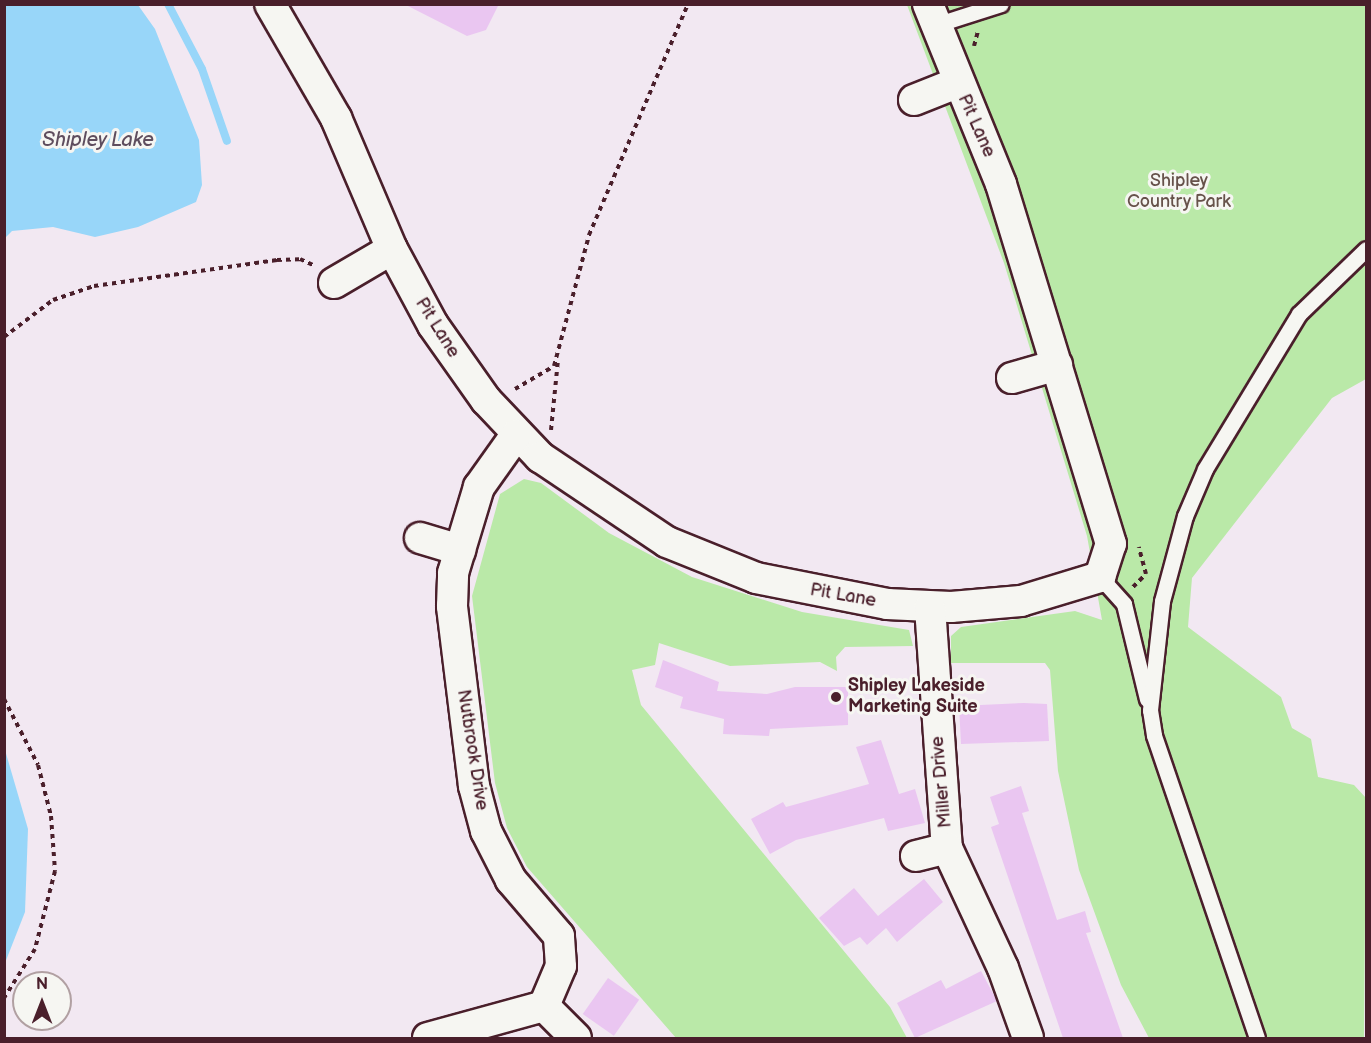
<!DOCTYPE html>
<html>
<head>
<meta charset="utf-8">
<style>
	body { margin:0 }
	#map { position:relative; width:1371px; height:1043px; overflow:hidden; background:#f2e8f2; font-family:"Balsamiq Sans",sans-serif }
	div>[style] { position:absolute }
	.green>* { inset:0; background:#bae9a8 }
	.water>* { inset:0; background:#98d6f9 }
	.stream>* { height:8px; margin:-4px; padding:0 4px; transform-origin:4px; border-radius:4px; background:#98d6f9 }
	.building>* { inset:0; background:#eac6f1; transform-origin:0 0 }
	.path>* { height:4px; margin-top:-2px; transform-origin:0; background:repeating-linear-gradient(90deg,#4a1f2b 0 4.5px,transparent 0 9px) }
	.roads { filter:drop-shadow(2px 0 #4a1f2b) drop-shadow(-2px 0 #4a1f2b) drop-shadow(0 2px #4a1f2b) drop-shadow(0 -2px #4a1f2b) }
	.lane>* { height:15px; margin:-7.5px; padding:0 7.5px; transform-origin:7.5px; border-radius:7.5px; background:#f6f6f2 }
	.street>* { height:30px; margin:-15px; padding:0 15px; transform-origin:15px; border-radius:15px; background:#f6f6f2 }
	.dots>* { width:16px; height:16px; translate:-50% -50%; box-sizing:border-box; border:3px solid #f6f6f2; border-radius:50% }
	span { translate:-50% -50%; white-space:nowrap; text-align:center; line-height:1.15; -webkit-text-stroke:6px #f6f6f2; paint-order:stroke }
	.street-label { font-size:18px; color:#4a1f2b }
	.park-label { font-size:18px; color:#66524a }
	.poi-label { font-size:18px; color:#4a1f2b; font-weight:700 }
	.left { translate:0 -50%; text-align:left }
	.water-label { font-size:20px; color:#5e4d5e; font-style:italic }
	.frame { position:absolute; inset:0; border:6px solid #4a1f2b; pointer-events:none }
	.north { position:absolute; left:12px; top:971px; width:60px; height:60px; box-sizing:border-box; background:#f6f6f2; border:2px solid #b1a0a2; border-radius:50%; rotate:0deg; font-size:16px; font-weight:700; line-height:24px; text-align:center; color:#4a1f2b }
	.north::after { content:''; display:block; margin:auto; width:21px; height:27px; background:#4a1f2b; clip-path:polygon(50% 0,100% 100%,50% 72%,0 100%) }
</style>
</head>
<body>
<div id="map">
	<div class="green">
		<div style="clip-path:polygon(907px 5px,1366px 5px,1366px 379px,1332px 398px,1192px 578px,1188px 627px,1281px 697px,1292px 728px,1311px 739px,1318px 777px,1354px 785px,1366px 798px,1364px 1038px,1149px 1038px,1121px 985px,1079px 870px,1058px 771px,1050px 670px,1045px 663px,951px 663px,951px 636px,961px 627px,1075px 611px,1102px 620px,1087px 536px,1004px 263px)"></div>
		<div style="clip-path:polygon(524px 479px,541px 483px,609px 533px,692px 577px,802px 612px,909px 630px,913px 646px,845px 647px,836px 657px,837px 671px,820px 662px,730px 666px,659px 643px,655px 665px,632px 670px,641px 705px,890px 1007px,907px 1038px,676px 1038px,527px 867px,507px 828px,495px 783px,472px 596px,500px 494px)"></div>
	</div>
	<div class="water">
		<div style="clip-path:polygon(5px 4px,138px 5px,155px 29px,199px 140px,202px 185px,196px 202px,138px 227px,95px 237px,53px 227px,12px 231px,5px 238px)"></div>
		<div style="clip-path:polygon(5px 750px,28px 829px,25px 912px,5px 963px)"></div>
	</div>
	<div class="stream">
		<div style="left:168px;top:4px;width:73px;rotate:62.4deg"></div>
		<div style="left:202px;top:69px;width:76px;rotate:70.9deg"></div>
	</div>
	<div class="building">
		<div style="clip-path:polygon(404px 4px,499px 4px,486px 30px,467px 36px)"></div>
		<div style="clip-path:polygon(663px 660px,719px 682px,717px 691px,767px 694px,795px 687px,848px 687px,848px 725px,770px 729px,769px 736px,723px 734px,724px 719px,680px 708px,683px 697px,655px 687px)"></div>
		<div style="clip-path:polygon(1024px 703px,1047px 704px,1049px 741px,961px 744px,959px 706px)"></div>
		<div style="clip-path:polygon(881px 740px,899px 794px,915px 789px,925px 823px,888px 831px,884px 818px,796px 840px,770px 854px,751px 819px,783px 802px,786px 807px,869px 784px,856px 747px)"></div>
		<div style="clip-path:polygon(1021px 786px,1029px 811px,1022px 813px,1057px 920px,1085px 911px,1091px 932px,1086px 933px,1123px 1038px,1063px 1038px,991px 827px,999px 824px,990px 797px)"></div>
		<div style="clip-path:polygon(924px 879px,943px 902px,897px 942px,886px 928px,867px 945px,860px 937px,844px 946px,819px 918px,854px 888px,878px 916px)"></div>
		<div style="clip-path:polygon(981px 971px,997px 1001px,915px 1038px,897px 1003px,941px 980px,946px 989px)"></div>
		<div style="left:608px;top:978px;width:38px;height:44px;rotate:35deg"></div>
	</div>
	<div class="path">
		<div style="left:974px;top:46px;width:16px;rotate:-75deg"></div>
		<div style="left:4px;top:337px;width:61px;rotate:-37.1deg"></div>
		<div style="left:53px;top:300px;width:43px;rotate:-18.9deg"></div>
		<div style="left:94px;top:286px;width:185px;rotate:-8.1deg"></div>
		<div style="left:277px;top:260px;width:23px;rotate:-2deg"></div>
		<div style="left:300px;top:259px;width:17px;rotate:25deg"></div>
		<div style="left:515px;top:389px;width:45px;rotate:-30.5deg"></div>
		<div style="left:554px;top:366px;width:136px;rotate:-75deg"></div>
		<div style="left:589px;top:235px;width:251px;rotate:-66.8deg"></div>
		<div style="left:551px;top:430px;width:70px;rotate:-84.3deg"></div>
		<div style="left:1133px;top:587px;width:18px;rotate:-45deg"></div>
		<div style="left:1146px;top:574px;width:28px;rotate:-105deg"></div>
		<div style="left:4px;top:699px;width:74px;rotate:62.7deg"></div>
		<div style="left:38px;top:765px;width:53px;rotate:75.7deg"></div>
		<div style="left:51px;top:816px;width:55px;rotate:85.8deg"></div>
		<div style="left:55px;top:871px;width:81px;rotate:104.4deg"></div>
		<div style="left:35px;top:949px;width:58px;rotate:122.3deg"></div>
	</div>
	<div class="roads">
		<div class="lane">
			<div style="left:935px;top:25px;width:69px;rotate:-17.7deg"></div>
			<div style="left:1100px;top:577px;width:36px;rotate:48deg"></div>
			<div style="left:1124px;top:604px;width:98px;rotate:76.4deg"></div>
			<div style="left:1257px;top:1038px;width:320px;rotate:-108.8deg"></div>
			<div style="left:1154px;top:735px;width:25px;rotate:-99deg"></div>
			<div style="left:1150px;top:710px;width:110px;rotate:-83.7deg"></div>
			<div style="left:1162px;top:601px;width:88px;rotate:-74.9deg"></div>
			<div style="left:1185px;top:516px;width:51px;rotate:-66.9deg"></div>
			<div style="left:1205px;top:469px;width:181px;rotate:-58.8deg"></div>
			<div style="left:1299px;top:314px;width:93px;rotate:-44.1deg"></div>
		</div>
		<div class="street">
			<div style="left:270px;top:4px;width:132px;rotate:59.9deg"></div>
			<div style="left:336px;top:118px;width:142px;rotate:66.9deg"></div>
			<div style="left:392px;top:249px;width:86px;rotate:61.7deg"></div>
			<div style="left:433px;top:325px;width:92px;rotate:54.8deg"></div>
			<div style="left:486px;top:400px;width:79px;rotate:46.5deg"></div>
			<div style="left:540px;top:457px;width:153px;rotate:33.8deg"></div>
			<div style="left:667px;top:542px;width:96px;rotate:22deg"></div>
			<div style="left:756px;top:578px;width:134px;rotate:11.2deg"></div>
			<div style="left:887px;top:604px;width:64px;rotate:2.7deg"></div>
			<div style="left:951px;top:607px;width:70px;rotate:-4.9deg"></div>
			<div style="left:1021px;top:601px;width:83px;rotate:-16.9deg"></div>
			<div style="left:1100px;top:577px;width:35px;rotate:-72deg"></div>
			<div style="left:1111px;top:544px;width:376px;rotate:-107deg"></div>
			<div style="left:1001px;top:184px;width:194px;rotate:-112.1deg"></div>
			<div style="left:914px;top:100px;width:46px;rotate:-21.6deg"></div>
			<div style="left:334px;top:283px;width:67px;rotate:-30.4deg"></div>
			<div style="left:1012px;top:378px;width:47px;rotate:-16.1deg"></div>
			<div style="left:420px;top:538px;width:42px;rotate:16.7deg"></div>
			<div style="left:930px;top:607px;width:242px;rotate:86deg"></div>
			<div style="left:947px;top:848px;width:132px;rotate:65deg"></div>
			<div style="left:1003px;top:968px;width:74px;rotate:70.3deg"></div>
			<div style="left:916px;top:856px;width:32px;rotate:-14deg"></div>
			<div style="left:544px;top:1006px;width:45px;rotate:45deg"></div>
			<div style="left:428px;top:1038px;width:120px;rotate:-15.4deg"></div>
			<div style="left:544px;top:1006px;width:43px;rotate:-67deg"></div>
			<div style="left:561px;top:966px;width:30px;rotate:-94deg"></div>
			<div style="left:559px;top:936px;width:74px;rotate:-130.6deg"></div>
			<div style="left:511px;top:880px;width:55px;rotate:-117deg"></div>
			<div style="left:486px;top:831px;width:47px;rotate:-104.9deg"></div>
			<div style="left:474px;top:786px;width:181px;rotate:-97deg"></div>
			<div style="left:452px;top:606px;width:33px;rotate:-88deg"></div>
			<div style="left:453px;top:573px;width:90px;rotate:-73.2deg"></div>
			<div style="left:479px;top:487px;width:64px;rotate:-54.6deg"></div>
		</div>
	</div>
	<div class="dots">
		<div style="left:836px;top:697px;background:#4a1f2b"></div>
	</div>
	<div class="street-label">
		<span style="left:976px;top:126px;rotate:66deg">Pit Lane</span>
		<span style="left:437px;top:328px;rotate:58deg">Pit Lane</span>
		<span style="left:843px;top:596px;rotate:10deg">Pit Lane</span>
		<span style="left:472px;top:750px;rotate:81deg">Nutbrook Drive</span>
		<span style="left:942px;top:782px;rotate:-95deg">Miller Drive</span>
	</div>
	<div class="park-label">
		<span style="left:1179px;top:192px">Shipley<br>Country Park</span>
	</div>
	<div class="poi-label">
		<span class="left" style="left:848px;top:697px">Shipley Lakeside<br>Marketing Suite</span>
	</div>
	<div class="water-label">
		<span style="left:98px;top:140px">Shipley Lake</span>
	</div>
	<div class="frame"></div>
	<div class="north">N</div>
</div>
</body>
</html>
